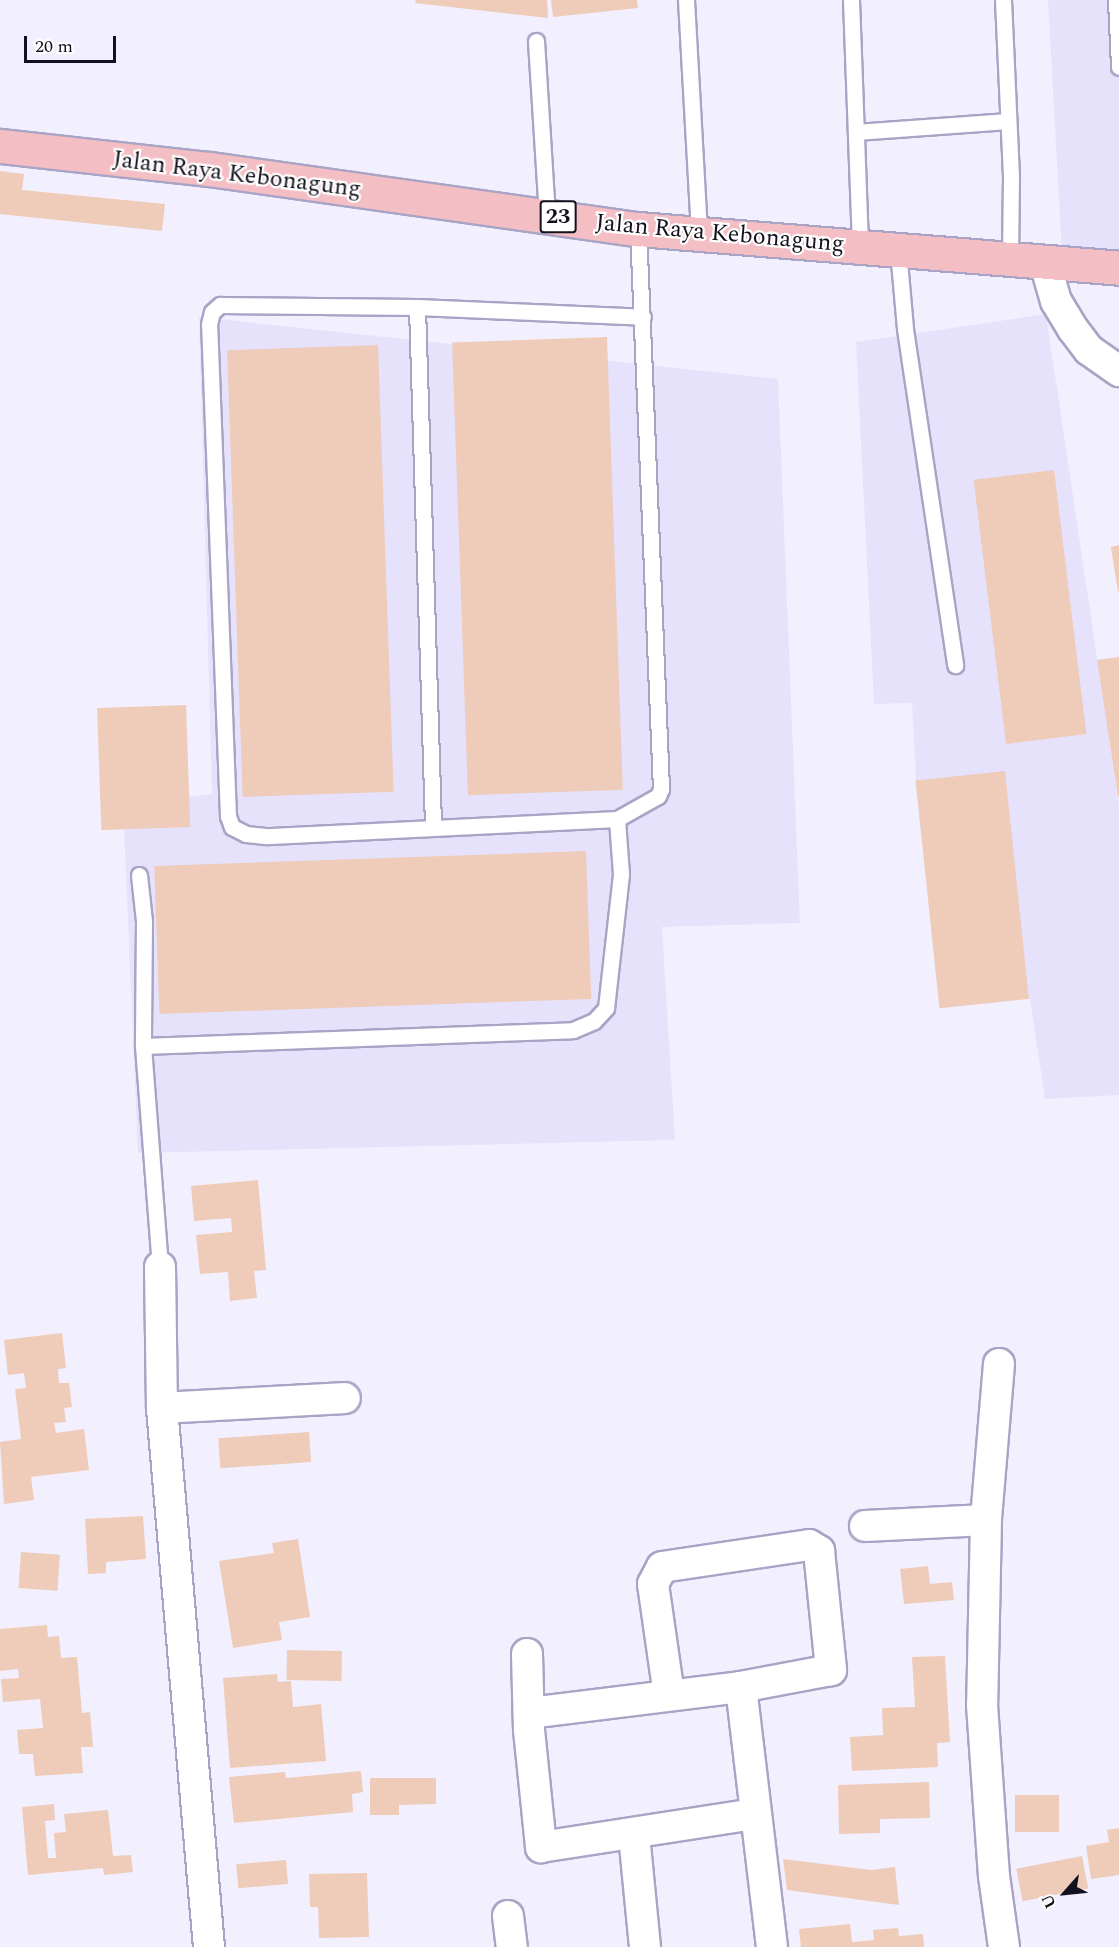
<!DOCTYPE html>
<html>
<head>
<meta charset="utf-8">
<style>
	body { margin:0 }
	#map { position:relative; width:1119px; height:1947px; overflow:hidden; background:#f2f0fe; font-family:Spectral,serif }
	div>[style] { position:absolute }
	.built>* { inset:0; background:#e6e2fc }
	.building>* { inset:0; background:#efcbb9; transform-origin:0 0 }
	.roads { filter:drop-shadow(2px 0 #a9a4c5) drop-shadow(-2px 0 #a9a4c5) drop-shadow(0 2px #a9a4c5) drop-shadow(0 -2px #a9a4c5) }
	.lane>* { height:15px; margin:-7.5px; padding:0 7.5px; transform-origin:7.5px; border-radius:7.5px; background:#fff }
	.street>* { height:30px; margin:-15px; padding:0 15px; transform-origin:15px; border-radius:15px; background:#fff }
	.highway>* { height:33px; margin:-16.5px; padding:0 16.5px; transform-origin:16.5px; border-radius:16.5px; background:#f4bfc4 }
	span { translate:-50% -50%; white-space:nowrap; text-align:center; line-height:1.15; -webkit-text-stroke:4.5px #fff; paint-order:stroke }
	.shield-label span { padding:2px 4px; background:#fff; border:2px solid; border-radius:4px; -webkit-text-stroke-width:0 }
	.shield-label { font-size:22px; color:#13111d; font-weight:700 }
	.street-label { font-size:24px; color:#13111d }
	.north { position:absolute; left:1035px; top:1863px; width:60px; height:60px; -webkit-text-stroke:4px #fff; paint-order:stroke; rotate:243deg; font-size:16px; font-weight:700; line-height:24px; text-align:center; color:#13111d }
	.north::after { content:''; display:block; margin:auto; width:21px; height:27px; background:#13111d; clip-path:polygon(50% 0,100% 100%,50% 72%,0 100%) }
	.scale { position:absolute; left:24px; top:36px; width:92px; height:27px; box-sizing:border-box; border:3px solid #13111d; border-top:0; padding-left:8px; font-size:18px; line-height:21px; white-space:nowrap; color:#13111d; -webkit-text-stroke:4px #fff; paint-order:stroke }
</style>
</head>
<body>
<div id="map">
	<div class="built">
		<div style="clip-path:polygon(1048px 0,1119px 0,1119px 257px,1062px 255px)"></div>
		<div style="clip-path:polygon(1046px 314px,1119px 806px,1119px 1095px,1045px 1099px,1030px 999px,941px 1008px,916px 781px,912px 703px,874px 704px,856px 342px)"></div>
		<div style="clip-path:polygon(199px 317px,778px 379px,800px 923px,662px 927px,675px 1140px,138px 1153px,123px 804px,212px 794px)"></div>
	</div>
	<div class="building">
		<div style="clip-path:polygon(416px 0,547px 0,548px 18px,415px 3px)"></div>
		<div style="clip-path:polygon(551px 0,637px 0,638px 8px,553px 17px)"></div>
		<div style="clip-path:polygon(0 171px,24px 174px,22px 190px,165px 204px,162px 231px,0 214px)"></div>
		<div style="left:607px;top:337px;width:453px;height:155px;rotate:88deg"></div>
		<div style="left:378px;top:345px;width:447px;height:151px;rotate:88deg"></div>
		<div style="left:1054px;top:470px;width:266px;height:81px;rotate:83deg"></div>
		<div style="clip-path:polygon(1119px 545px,1119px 591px,1118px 592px,1111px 547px)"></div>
		<div style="clip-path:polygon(1119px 657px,1119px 797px,1118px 797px,1097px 660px)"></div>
		<div style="left:186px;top:705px;width:122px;height:89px;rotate:88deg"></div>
		<div style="left:1005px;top:771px;width:229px;height:90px;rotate:84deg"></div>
		<div style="left:586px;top:851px;width:148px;height:432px;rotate:88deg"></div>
		<div style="clip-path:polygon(258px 1180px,266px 1270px,254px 1271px,257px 1298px,230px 1301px,228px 1272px,200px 1274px,196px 1235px,232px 1232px,231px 1218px,194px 1221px,191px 1186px)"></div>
		<div style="clip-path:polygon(62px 1333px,66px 1368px,58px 1369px,59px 1383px,69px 1383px,72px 1407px,64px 1408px,66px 1422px,54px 1423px,56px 1433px,84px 1429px,89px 1470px,31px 1477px,34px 1500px,4px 1504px,0 1442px,21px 1439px,15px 1389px,26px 1388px,24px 1373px,8px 1375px,4px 1340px)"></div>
		<div style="left:309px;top:1432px;width:30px;height:91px;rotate:86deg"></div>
		<div style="clip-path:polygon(143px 1516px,146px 1559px,106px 1562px,106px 1573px,88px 1574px,85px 1519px)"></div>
		<div style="clip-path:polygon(298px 1539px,310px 1617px,279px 1622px,282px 1640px,233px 1648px,219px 1561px,274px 1553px,272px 1543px)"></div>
		<div style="left:21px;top:1552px;width:39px;height:36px;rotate:4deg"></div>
		<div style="clip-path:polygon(928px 1566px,930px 1584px,952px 1582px,954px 1600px,904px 1604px,900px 1569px)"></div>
		<div style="clip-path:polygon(47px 1625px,48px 1637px,59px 1636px,61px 1658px,77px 1657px,82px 1713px,90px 1712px,93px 1747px,81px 1747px,83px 1773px,35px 1776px,33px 1754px,19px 1754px,17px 1730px,43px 1728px,40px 1699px,3px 1702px,1px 1679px,19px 1678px,18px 1669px,0 1671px,0 1629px)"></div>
		<div style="left:287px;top:1650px;width:55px;height:30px;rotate:1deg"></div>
		<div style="clip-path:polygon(945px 1656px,950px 1742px,937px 1743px,938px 1767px,852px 1771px,850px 1737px,883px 1735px,882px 1708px,915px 1707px,912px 1657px)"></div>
		<div style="clip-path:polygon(277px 1674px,278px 1682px,291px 1681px,293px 1707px,321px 1704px,326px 1761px,230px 1768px,223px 1678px)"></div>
		<div style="clip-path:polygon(361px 1771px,363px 1792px,352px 1794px,353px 1812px,234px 1823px,229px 1777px,285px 1772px,286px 1778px)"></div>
		<div style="clip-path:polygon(370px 1778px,436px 1778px,436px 1804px,399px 1805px,399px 1815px,370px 1815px)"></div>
		<div style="clip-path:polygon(929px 1782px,930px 1818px,880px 1819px,880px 1833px,839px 1834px,838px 1785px)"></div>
		<div style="left:1059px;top:1795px;width:37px;height:44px;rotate:90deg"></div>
		<div style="clip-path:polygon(54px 1804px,55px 1820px,45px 1821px,48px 1858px,56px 1858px,54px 1833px,66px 1832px,64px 1814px,108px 1810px,113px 1856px,131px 1855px,133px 1872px,104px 1875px,103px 1868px,28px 1875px,22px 1807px)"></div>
		<div style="clip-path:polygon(1119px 1828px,1119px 1875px,1091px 1879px,1086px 1846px,1109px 1842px,1107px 1830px)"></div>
		<div style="left:1082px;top:1856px;width:33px;height:67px;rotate:79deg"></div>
		<div style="clip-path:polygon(783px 1859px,871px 1870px,895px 1867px,899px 1905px,787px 1890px)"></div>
		<div style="left:286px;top:1860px;width:24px;height:50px;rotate:85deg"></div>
		<div style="clip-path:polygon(367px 1873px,369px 1937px,319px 1938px,318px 1907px,310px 1907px,309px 1874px)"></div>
		<div style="clip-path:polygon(850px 1924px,852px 1942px,874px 1940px,873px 1930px,898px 1928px,899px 1936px,923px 1934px,924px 1947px,801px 1947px,799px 1929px)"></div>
	</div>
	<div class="roads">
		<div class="lane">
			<div style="left:686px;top:0;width:234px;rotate:86.8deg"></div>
			<div style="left:851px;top:0;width:247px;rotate:87.9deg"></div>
			<div style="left:1003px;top:0;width:176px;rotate:87.4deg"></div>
			<div style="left:1011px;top:176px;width:83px;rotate:90.7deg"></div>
			<div style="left:1116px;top:0;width:67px;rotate:87.4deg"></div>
			<div style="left:536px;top:41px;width:174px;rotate:86.4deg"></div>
			<div style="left:856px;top:132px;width:152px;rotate:-4.1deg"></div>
			<div style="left:898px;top:250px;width:79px;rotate:84.9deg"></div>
			<div style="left:905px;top:329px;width:340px;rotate:81.5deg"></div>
			<div style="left:417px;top:307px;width:519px;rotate:88.23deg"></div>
			<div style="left:617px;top:819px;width:352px;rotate:177.2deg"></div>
			<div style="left:265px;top:836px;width:19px;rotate:-174deg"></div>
			<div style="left:246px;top:834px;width:16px;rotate:-153deg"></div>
			<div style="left:232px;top:827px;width:12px;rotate:-110deg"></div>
			<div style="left:228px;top:816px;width:492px;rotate:-92.2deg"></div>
			<div style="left:209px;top:324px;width:12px;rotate:-76deg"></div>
			<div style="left:212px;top:312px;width:11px;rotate:-41deg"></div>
			<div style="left:220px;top:305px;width:197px;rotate:0.6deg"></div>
			<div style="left:417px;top:307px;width:226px;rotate:2.5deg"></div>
			<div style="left:139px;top:875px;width:46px;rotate:83.8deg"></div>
			<div style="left:144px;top:921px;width:125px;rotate:90.5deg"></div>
			<div style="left:143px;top:1046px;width:222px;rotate:85.6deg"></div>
			<div style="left:143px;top:1046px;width:430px;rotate:-2.1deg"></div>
			<div style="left:573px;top:1030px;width:23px;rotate:-23deg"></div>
			<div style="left:594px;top:1021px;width:18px;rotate:-47deg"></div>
			<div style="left:606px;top:1008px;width:135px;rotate:-83.6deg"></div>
			<div style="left:621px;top:874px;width:55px;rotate:-94.2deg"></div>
			<div style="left:617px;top:819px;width:47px;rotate:-29.3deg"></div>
			<div style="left:658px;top:796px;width:8px;rotate:-67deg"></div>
			<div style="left:661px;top:789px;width:560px;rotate:-92.35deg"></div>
		</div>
		<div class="street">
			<div style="left:1045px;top:263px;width:40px;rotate:74deg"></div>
			<div style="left:1056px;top:301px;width:33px;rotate:59deg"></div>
			<div style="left:1073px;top:329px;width:26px;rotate:53deg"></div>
			<div style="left:1089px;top:350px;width:37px;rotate:35deg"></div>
			<div style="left:160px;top:1267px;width:141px;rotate:89.2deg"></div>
			<div style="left:162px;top:1408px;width:541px;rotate:85.02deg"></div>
			<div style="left:999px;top:1364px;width:157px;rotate:94.8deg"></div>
			<div style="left:986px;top:1520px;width:185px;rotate:91.2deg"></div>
			<div style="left:982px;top:1705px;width:171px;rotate:86deg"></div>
			<div style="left:994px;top:1876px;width:72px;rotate:82deg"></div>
			<div style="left:162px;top:1408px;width:183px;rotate:-3.1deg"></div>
			<div style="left:865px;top:1526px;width:121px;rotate:-2.8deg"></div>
			<div style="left:527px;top:1654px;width:76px;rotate:88.5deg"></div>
			<div style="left:529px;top:1730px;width:118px;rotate:84.1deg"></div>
			<div style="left:541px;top:1847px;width:217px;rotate:-8.8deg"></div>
			<div style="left:669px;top:1695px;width:112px;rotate:-98.2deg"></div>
			<div style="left:653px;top:1584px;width:19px;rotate:-62deg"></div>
			<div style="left:662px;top:1567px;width:149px;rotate:-8.5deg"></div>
			<div style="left:809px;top:1545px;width:12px;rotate:31deg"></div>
			<div style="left:819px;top:1551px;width:120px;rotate:84.2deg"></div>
			<div style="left:831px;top:1670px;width:92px;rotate:169.3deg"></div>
			<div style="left:741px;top:1687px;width:262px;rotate:83.2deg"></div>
			<div style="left:529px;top:1713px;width:214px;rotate:-7deg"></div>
			<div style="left:634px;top:1835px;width:113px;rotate:84.4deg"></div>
			<div style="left:508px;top:1916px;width:31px;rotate:83deg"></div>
		</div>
		<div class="highway">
			<div style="left:0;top:146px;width:210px;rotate:6.3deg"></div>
			<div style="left:209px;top:169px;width:433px;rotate:8deg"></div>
			<div style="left:638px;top:229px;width:483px;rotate:4.6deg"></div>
		</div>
	</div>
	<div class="shield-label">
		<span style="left:558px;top:217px">23</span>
	</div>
	<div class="street-label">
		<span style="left:237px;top:175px;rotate:7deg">Jalan Raya Kebonagung</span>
		<span style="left:720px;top:234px;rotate:5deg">Jalan Raya Kebonagung</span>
	</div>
	<div class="north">U</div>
	<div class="scale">20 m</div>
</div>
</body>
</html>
